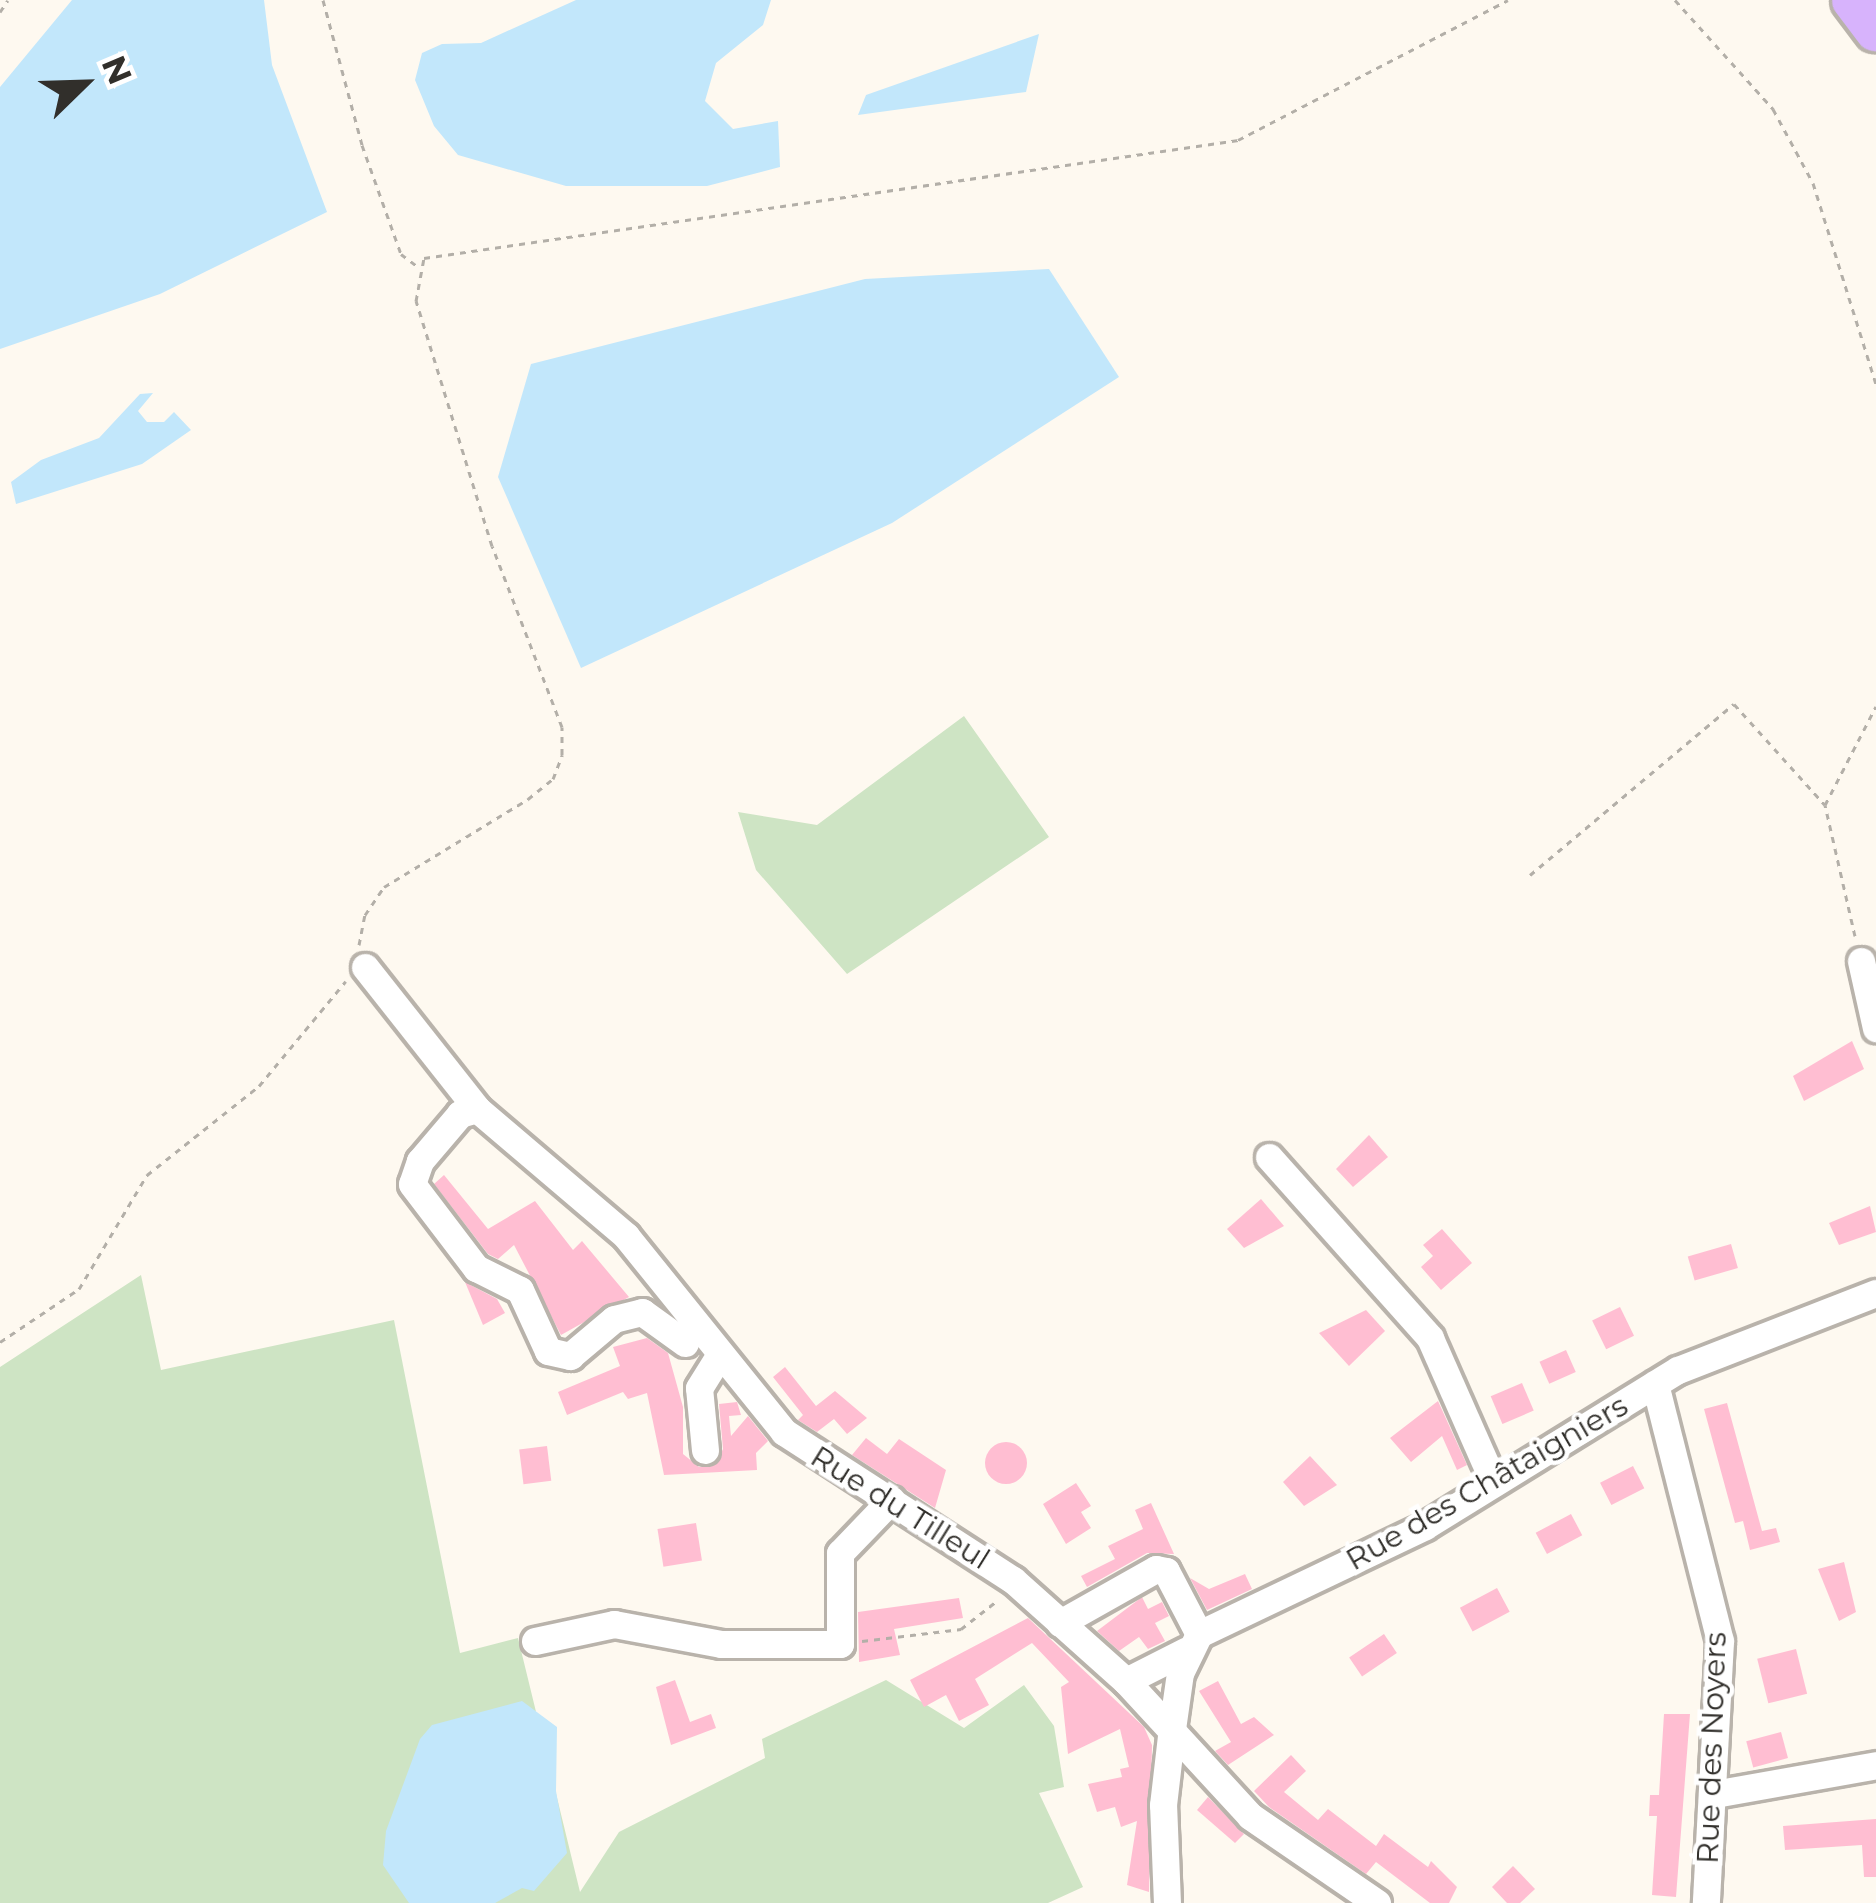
<!DOCTYPE html>
<html>
<head>
<meta charset="utf-8">
<style>
	body { margin:0 }
	#map { position:relative; width:1876px; height:1903px; overflow:hidden; background:#fef9f0; font-family:Montserrat,sans-serif }
	div>[style] { position:absolute }
	.green>* { inset:0; background:#cee4c4 }
	.water>* { inset:0; background:#c2e7fb }
	.building>* { inset:0; background:#ffbed2; transform-origin:0 0 }
	.round { border-radius:50% }
	.path>* { height:3px; margin-top:-1.5px; transform-origin:0; background:repeating-linear-gradient(90deg,#b3afa8 0 6px,transparent 0 12px) }
	.roads { filter:drop-shadow(3px 0 #b9b3ab) drop-shadow(-3px 0 #b9b3ab) drop-shadow(0 3px #b9b3ab) drop-shadow(0 -3px #b9b3ab) }
	.minor>* { height:27px; margin:-13.5px; padding:0 13.5px; transform-origin:13.5px; border-radius:13.5px; background:#fff }
	.highway>* { height:42px; margin:-21px; padding:0 21px; transform-origin:21px; border-radius:21px; background:#d7b3fc }
	span { translate:-50% -50%; white-space:nowrap; text-align:center; line-height:1.15; -webkit-text-stroke:9px #fff; paint-order:stroke }
	.street-label { font-size:30px; color:#312f2b }
	.north { position:absolute; left:24px; top:24px; width:120px; height:120px; -webkit-text-stroke:9px #fff; paint-order:stroke; rotate:67deg; font-size:33px; font-weight:700; line-height:48px; text-align:center; color:#312f2b }
	.north::after { content:''; display:block; margin:auto; width:42px; height:54px; background:#312f2b; clip-path:polygon(50% 0,100% 100%,50% 72%,0 100%) }
</style>
</head>
<body>
<div id="map">
	<div class="green">
		<div style="clip-path:polygon(964px 716px,1049px 837px,847px 974px,756px 870px,738px 812px,817px 825px)"></div>
		<div style="clip-path:polygon(141px 1275px,161px 1370px,394px 1320px,460px 1653px,518px 1638px,580px 1892px,619px 1832px,765px 1758px,762px 1739px,886px 1680px,964px 1728px,1024px 1685px,1054px 1726px,1064px 1787px,1039px 1793px,1083px 1887px,1048px 1903px,0 1903px,0 1367px)"></div>
	</div>
	<div class="water">
		<div style="clip-path:polygon(72px 0,264px 0,272px 65px,327px 212px,160px 294px,0 349px,0 87px)"></div>
		<div style="clip-path:polygon(576px 0,771px 0,763px 25px,716px 63px,705px 101px,733px 129px,778px 121px,780px 167px,707px 186px,566px 186px,458px 155px,434px 126px,415px 80px,422px 53px,442px 44px,481px 43px)"></div>
		<div style="clip-path:polygon(1039px 34px,1026px 92px,858px 115px,866px 95px)"></div>
		<div style="clip-path:polygon(1049px 269px,1119px 377px,892px 523px,581px 668px,498px 477px,531px 364px,865px 279px)"></div>
		<div style="clip-path:polygon(153px 393px,138px 411px,147px 422px,164px 422px,174px 412px,191px 430px,142px 464px,16px 504px,11px 482px,41px 460px,99px 438px,140px 394px)"></div>
		<div style="clip-path:polygon(522px 1701px,557px 1727px,556px 1791px,567px 1853px,534px 1891px,522px 1888px,495px 1903px,409px 1903px,383px 1865px,386px 1831px,420px 1739px,432px 1725px)"></div>
	</div>
	<div class="building">
		<div style="clip-path:polygon(1852px 1041px,1864px 1069px,1804px 1101px,1793px 1076px)"></div>
		<div style="clip-path:polygon(1369px 1135px,1388px 1157px,1353px 1187px,1336px 1169px)"></div>
		<div style="clip-path:polygon(444px 1175px,488px 1229px,535px 1201px,573px 1250px,582px 1241px,629px 1297px,561px 1335px,514px 1245px,498px 1259px,488px 1254px,434px 1184px)"></div>
		<div style="clip-path:polygon(1261px 1199px,1284px 1226px,1244px 1248px,1227px 1229px)"></div>
		<div style="clip-path:polygon(1870px 1206px,1876px 1232px,1839px 1245px,1829px 1223px)"></div>
		<div style="clip-path:polygon(1442px 1229px,1472px 1263px,1441px 1290px,1421px 1267px,1433px 1256px,1423px 1245px)"></div>
		<div style="left:1731px;top:1244px;width:25px;height:45px;rotate:74deg"></div>
		<div style="clip-path:polygon(465px 1282px,497px 1299px,505px 1313px,483px 1325px)"></div>
		<div style="left:1620px;top:1307px;width:32px;height:31px;rotate:64deg"></div>
		<div style="clip-path:polygon(1366px 1310px,1385px 1331px,1349px 1366px,1319px 1333px)"></div>
		<div style="clip-path:polygon(647px 1338px,668px 1353px,683px 1407px,683px 1454px,699px 1467px,716px 1464px,723px 1449px,719px 1404px,737px 1402px,741px 1415px,729px 1416px,731px 1436px,748px 1416px,768px 1441px,756px 1453px,757px 1470px,664px 1475px,647px 1393px,628px 1399px,623px 1392px,567px 1415px,558px 1392px,620px 1366px,613px 1347px)"></div>
		<div style="left:1566px;top:1350px;width:24px;height:29px;rotate:66deg"></div>
		<div style="clip-path:polygon(785px 1367px,816px 1406px,835px 1391px,867px 1418px,847px 1434px,834px 1419px,817px 1432px,798px 1420px,803px 1415px,773px 1377px)"></div>
		<div style="left:1522px;top:1383px;width:30px;height:34px;rotate:67deg"></div>
		<div style="clip-path:polygon(1438px 1401px,1467px 1465px,1457px 1470px,1442px 1436px,1411px 1462px,1390px 1438px)"></div>
		<div style="clip-path:polygon(1727px 1403px,1762px 1531px,1776px 1528px,1780px 1542px,1750px 1550px,1743px 1521px,1735px 1523px,1704px 1409px)"></div>
		<div style="clip-path:polygon(866px 1438px,887px 1454px,899px 1439px,946px 1470px,935px 1508px,852px 1455px)"></div>
		<div class="round" style="left:985px;top:1442px;width:42px;height:42px"></div>
		<div style="left:547px;top:1446px;width:35px;height:28px;rotate:83deg"></div>
		<div style="clip-path:polygon(1310px 1456px,1337px 1485px,1304px 1506px,1283px 1482px)"></div>
		<div style="left:1633px;top:1466px;width:25px;height:37px;rotate:63deg"></div>
		<div style="clip-path:polygon(1076px 1483px,1091px 1506px,1081px 1512px,1091px 1528px,1066px 1544px,1043px 1504px)"></div>
		<div style="clip-path:polygon(1151px 1503px,1174px 1554px,1147px 1553px,1087px 1587px,1081px 1576px,1115px 1559px,1108px 1546px,1143px 1529px,1135px 1510px)"></div>
		<div style="left:1571px;top:1514px;width:24px;height:40px;rotate:62deg"></div>
		<div style="left:696px;top:1523px;width:38px;height:39px;rotate:81deg"></div>
		<div style="clip-path:polygon(1844px 1562px,1856px 1612px,1839px 1621px,1818px 1569px)"></div>
		<div style="clip-path:polygon(1245px 1574px,1252px 1589px,1207px 1610px,1190px 1578px,1209px 1589px)"></div>
		<div style="left:1497px;top:1588px;width:27px;height:42px;rotate:62deg"></div>
		<div style="clip-path:polygon(1142px 1597px,1148px 1609px,1162px 1602px,1169px 1616px,1155px 1623px,1165px 1641px,1148px 1649px,1139px 1637px,1119px 1651px,1097px 1631px)"></div>
		<div style="clip-path:polygon(959px 1598px,963px 1618px,894px 1629px,900px 1655px,859px 1662px,858px 1612px)"></div>
		<div style="clip-path:polygon(1028px 1618px,1144px 1727px,1152px 1745px,1149px 1892px,1127px 1885px,1137px 1821px,1121px 1827px,1115px 1807px,1097px 1812px,1088px 1784px,1122px 1777px,1120px 1769px,1129px 1767px,1120px 1729px,1068px 1754px,1061px 1687px,1069px 1682px,1032px 1643px,975px 1679px,989px 1705px,959px 1721px,946px 1695px,924px 1707px,910px 1680px)"></div>
		<div style="left:1384px;top:1634px;width:23px;height:42px;rotate:56deg"></div>
		<div style="left:1796px;top:1649px;width:46px;height:40px;rotate:76deg"></div>
		<div style="clip-path:polygon(675px 1680px,690px 1722px,711px 1714px,716px 1728px,671px 1745px,656px 1687px)"></div>
		<div style="clip-path:polygon(1218px 1681px,1241px 1724px,1254px 1717px,1274px 1735px,1228px 1765px,1215px 1751px,1231px 1742px,1199px 1691px)"></div>
		<div style="clip-path:polygon(1664px 1714px,1690px 1714px,1676px 1897px,1652px 1895px,1657px 1816px,1649px 1816px,1650px 1795px,1659px 1795px)"></div>
		<div style="left:1781px;top:1732px;width:27px;height:36px;rotate:75deg"></div>
		<div style="clip-path:polygon(1291px 1755px,1306px 1771px,1284px 1792px,1318px 1820px,1328px 1809px,1376px 1846px,1384px 1834px,1428px 1867px,1431px 1861px,1457px 1887px,1449px 1903px,1430px 1903px,1376px 1862px,1366px 1874px,1269px 1807px,1254px 1791px)"></div>
		<div style="clip-path:polygon(1208px 1797px,1244px 1834px,1235px 1843px,1197px 1810px)"></div>
		<div style="clip-path:polygon(1876px 1819px,1876px 1877px,1864px 1877px,1862px 1845px,1785px 1850px,1783px 1826px)"></div>
		<div style="clip-path:polygon(1513px 1866px,1535px 1889px,1520px 1903px,1507px 1903px,1492px 1887px)"></div>
	</div>
	<div class="path">
		<div style="left:323px;top:0;width:150px;rotate:74.9deg"></div>
		<div style="left:362px;top:145px;width:116px;rotate:70.3deg"></div>
		<div style="left:401px;top:254px;width:21px;rotate:37deg"></div>
		<div style="left:1675px;top:0;width:147px;rotate:48deg"></div>
		<div style="left:1773px;top:109px;width:84px;rotate:61.6deg"></div>
		<div style="left:1813px;top:183px;width:211px;rotate:72.6deg"></div>
		<div style="left:0;top:12px;width:14px;rotate:-56deg"></div>
		<div style="left:1530px;top:875px;width:266px;rotate:-40deg"></div>
		<div style="left:1734px;top:704px;width:136px;rotate:48deg"></div>
		<div style="left:1855px;top:936px;width:134px;rotate:-102.9deg"></div>
		<div style="left:1825px;top:805px;width:111px;rotate:-62.7deg"></div>
		<div style="left:359px;top:945px;width:31px;rotate:-79deg"></div>
		<div style="left:365px;top:915px;width:34px;rotate:-56deg"></div>
		<div style="left:384px;top:887px;width:169px;rotate:-31.4deg"></div>
		<div style="left:528px;top:799px;width:32px;rotate:-39deg"></div>
		<div style="left:553px;top:779px;width:26px;rotate:-69deg"></div>
		<div style="left:562px;top:755px;width:28px;rotate:-90deg"></div>
		<div style="left:562px;top:727px;width:194px;rotate:-111.1deg"></div>
		<div style="left:492px;top:546px;width:257px;rotate:-107.2deg"></div>
		<div style="left:416px;top:301px;width:44px;rotate:-79.5deg"></div>
		<div style="left:424px;top:258px;width:823px;rotate:-8.25deg"></div>
		<div style="left:1238px;top:140px;width:304px;rotate:-27.4deg"></div>
		<div style="left:0;top:1342px;width:95px;rotate:-33.9deg"></div>
		<div style="left:79px;top:1289px;width:133px;rotate:-59.2deg"></div>
		<div style="left:147px;top:1175px;width:143px;rotate:-38.5deg"></div>
		<div style="left:259px;top:1086px;width:136px;rotate:-50.4deg"></div>
		<div style="left:862px;top:1641px;width:100px;rotate:-6.9deg"></div>
		<div style="left:961px;top:1629px;width:47px;rotate:-38.1deg"></div>
	</div>
	<div class="roads">
		<div class="minor">
			<div style="left:1861px;top:961px;width:69px;rotate:77.4deg"></div>
			<div style="left:365px;top:967px;width:181px;rotate:51.7deg"></div>
			<div style="left:477px;top:1109px;width:196px;rotate:40.4deg"></div>
			<div style="left:626px;top:1236px;width:252px;rotate:51.1deg"></div>
			<div style="left:784px;top:1432px;width:273px;rotate:32.9deg"></div>
			<div style="left:1013px;top:1580px;width:152px;rotate:41.8deg"></div>
			<div style="left:1126px;top:1681px;width:183px;rotate:47.4deg"></div>
			<div style="left:1250px;top:1816px;width:154px;rotate:34.4deg"></div>
			<div style="left:477px;top:1109px;width:18px;rotate:164deg"></div>
			<div style="left:460px;top:1114px;width:62px;rotate:130.4deg"></div>
			<div style="left:420px;top:1161px;width:24px;rotate:109deg"></div>
			<div style="left:412px;top:1184px;width:106px;rotate:52.7deg"></div>
			<div style="left:476px;top:1268px;width:49px;rotate:26.6deg"></div>
			<div style="left:520px;top:1290px;width:67px;rotate:65.3deg"></div>
			<div style="left:548px;top:1351px;width:23px;rotate:13deg"></div>
			<div style="left:570px;top:1356px;width:57px;rotate:-40.1deg"></div>
			<div style="left:614px;top:1319px;width:29px;rotate:-14deg"></div>
			<div style="left:642px;top:1312px;width:53px;rotate:35.8deg"></div>
			<div style="left:1269px;top:1157px;width:242px;rotate:48.3deg"></div>
			<div style="left:1430px;top:1338px;width:158px;rotate:66.2deg"></div>
			<div style="left:1655px;top:1384px;width:265px;rotate:75.8deg"></div>
			<div style="left:1720px;top:1641px;width:262px;rotate:93.1deg"></div>
			<div style="left:705px;top:1450px;width:62px;rotate:-95.5deg"></div>
			<div style="left:699px;top:1388px;width:38px;rotate:-58deg"></div>
			<div style="left:1060px;top:1623px;width:110px;rotate:-29.4deg"></div>
			<div style="left:1156px;top:1569px;width:10px;rotate:11deg"></div>
			<div style="left:1166px;top:1571px;width:71px;rotate:62.4deg"></div>
			<div style="left:535px;top:1641px;width:81px;rotate:-12.1deg"></div>
			<div style="left:614px;top:1624px;width:109px;rotate:10.6deg"></div>
			<div style="left:721px;top:1644px;width:119px"></div>
			<div style="left:840px;top:1644px;width:91px;rotate:-90deg"></div>
			<div style="left:840px;top:1553px;width:74px;rotate:-46.1deg"></div>
			<div style="left:1126px;top:1681px;width:68px;rotate:-26.9deg"></div>
			<div style="left:1714px;top:1794px;width:165px;rotate:-10.1deg"></div>
			<div style="left:1167px;top:1903px;width:98px;rotate:-92.3deg"></div>
			<div style="left:1163px;top:1805px;width:69px;rotate:-83.4deg"></div>
			<div style="left:1171px;top:1736px;width:64px;rotate:-81.9deg"></div>
			<div style="left:1180px;top:1673px;width:43px;rotate:-64deg"></div>
			<div style="left:1199px;top:1634px;width:250px;rotate:-25.5deg"></div>
			<div style="left:1425px;top:1526px;width:297px;rotate:-31.7deg"></div>
			<div style="left:1678px;top:1370px;width:212px;rotate:-21.3deg"></div>
		</div>
		<div class="highway">
			<div style="left:1853px;top:0;width:38px;rotate:53deg"></div>
		</div>
	</div>
	<div class="street-label">
		<span style="left:1487px;top:1483px;rotate:-30deg">Rue des Châtaigniers</span>
		<span style="left:900px;top:1508px;rotate:32deg">Rue du Tilleul</span>
		<span style="left:1712px;top:1748px;rotate:-88deg">Rue des Noyers</span>
	</div>
	<div class="north">N</div>
</div>
</body>
</html>
